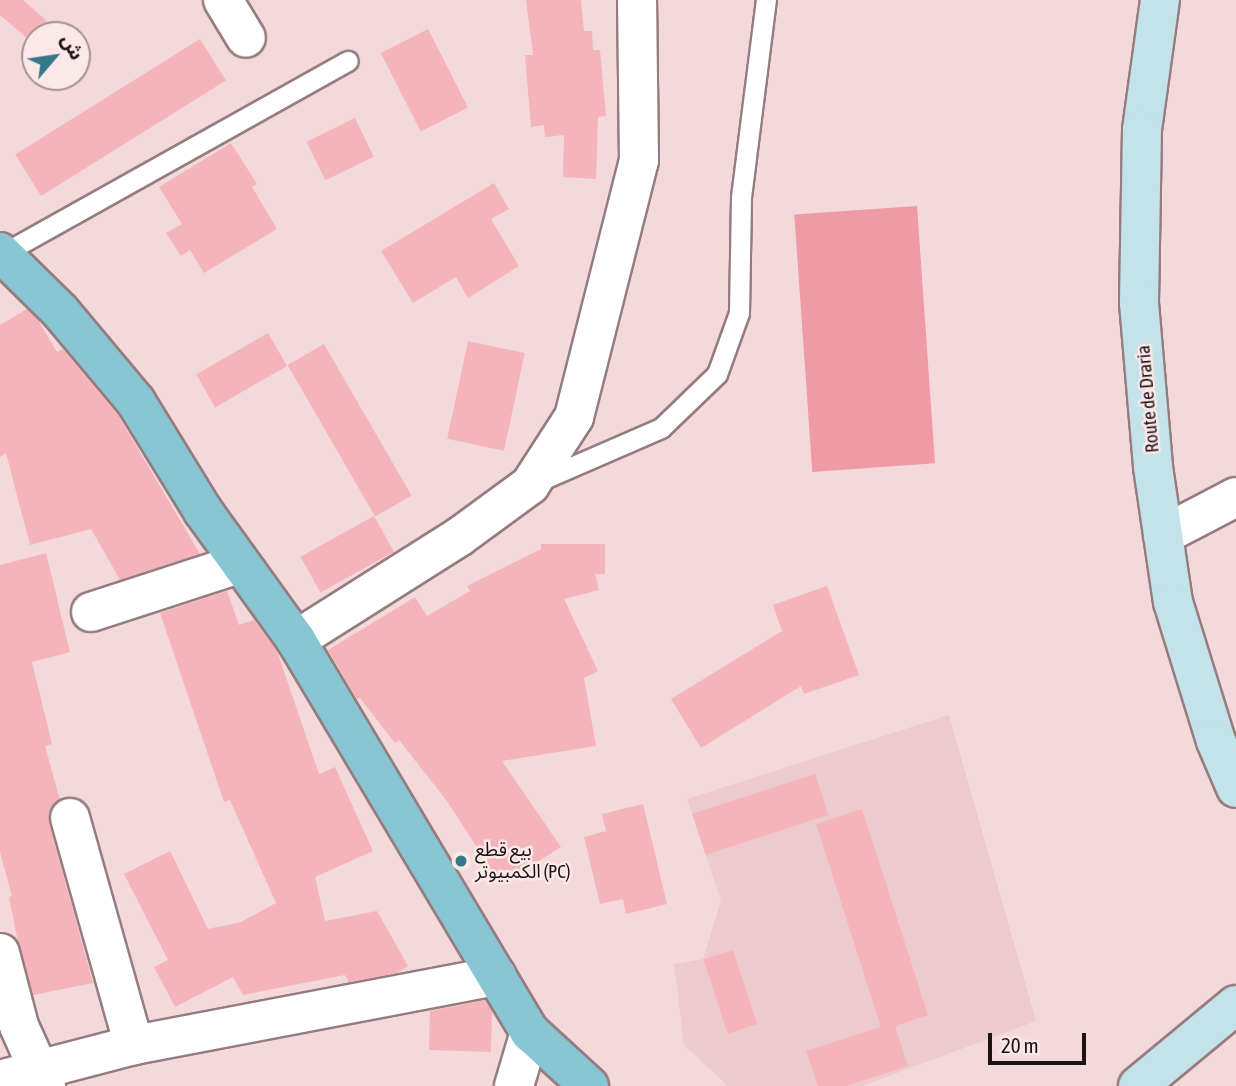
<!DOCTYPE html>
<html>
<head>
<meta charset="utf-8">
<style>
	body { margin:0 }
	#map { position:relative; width:1236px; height:1086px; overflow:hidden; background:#f3d9db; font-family:"Asap Condensed","Noto Sans Arabic",sans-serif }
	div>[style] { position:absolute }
	.built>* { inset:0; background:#edcacd }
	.green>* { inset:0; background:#ef9aa4; transform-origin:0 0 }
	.building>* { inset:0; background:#f4b4ba; transform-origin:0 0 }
	.roads { filter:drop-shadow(2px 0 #957d7f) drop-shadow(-2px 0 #957d7f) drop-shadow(0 2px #957d7f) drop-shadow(0 -2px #957d7f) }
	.lane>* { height:19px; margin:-9.5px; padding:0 9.5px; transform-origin:9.5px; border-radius:9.5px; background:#fff }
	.street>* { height:38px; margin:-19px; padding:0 19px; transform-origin:19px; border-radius:19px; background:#fff }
	.secondary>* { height:38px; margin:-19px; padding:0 19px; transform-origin:19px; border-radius:19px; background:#c4e2e9 }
	.primary>* { height:38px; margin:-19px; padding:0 19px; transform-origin:19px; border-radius:19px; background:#88c6d4 }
	.dots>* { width:19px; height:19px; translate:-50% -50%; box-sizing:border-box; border:4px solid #fde8e9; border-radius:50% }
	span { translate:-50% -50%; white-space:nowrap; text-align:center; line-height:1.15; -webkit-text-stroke:5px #fde8e9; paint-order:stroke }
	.street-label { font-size:19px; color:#1c1314 }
	.poi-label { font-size:19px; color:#1c1314 }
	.left { translate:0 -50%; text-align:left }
	.north { position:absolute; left:21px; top:21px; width:70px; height:70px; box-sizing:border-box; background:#fde8e9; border:2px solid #a39394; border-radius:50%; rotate:61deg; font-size:19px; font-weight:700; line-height:28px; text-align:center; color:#1c1314 }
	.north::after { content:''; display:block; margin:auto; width:24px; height:32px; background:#357888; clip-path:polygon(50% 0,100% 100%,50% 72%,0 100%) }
	.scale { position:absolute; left:988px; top:1033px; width:98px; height:32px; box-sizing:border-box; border:4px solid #1c1314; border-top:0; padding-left:9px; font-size:21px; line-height:24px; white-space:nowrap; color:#1c1314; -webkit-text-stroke:5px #fde8e9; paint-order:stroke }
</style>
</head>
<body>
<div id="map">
	<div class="built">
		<div style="clip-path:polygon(949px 715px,1036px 1021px,862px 1086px,728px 1086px,684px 1045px,674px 964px,703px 959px,721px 901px,687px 799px)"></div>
	</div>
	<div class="green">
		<div style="left:917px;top:206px;width:258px;height:123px;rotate:86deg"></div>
	</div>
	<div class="building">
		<div style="clip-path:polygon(0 0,23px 0,47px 21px,30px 41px,0 15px)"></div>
		<div style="clip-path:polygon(526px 0,581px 0,584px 31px,592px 31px,593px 50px,600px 50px,606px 116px,598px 117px,596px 179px,563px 177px,564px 135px,545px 137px,544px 125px,531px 127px,525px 55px,533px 55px)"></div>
		<div style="left:428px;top:29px;width:88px;height:53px;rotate:63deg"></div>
		<div style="left:200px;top:39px;width:49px;height:218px;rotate:58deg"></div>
		<div style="left:355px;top:118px;width:43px;height:54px;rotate:64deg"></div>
		<div style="clip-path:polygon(231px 143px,257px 184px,252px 187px,277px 229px,204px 273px,190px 250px,181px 256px,166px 233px,182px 224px,159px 187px)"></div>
		<div style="clip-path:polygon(494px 183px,509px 209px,491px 219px,519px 266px,468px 298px,456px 277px,413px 303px,381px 251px)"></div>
		<div style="clip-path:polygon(27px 309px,38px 320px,57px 352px,63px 349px,118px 415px,200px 554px,120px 580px,91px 529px,30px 545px,6px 453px,0 457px,0 325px)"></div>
		<div style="left:268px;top:333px;width:38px;height:83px;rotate:60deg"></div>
		<div style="left:468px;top:341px;width:58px;height:100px;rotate:12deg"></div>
		<div style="left:324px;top:344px;width:175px;height:42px;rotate:60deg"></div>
		<div style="left:374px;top:516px;width:41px;height:84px;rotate:61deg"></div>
		<div style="clip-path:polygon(541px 544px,605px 544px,605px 574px,595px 574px,599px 590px,564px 599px,598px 671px,584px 678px,596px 746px,502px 761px,561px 847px,501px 885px,447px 801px,399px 740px,395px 743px,360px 698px,357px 699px,328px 650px,415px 597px,427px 616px,470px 591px,467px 586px,541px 549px)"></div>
		<div style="clip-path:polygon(46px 553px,70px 652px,32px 662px,52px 744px,45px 746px,60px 800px,49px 812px,49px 823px,93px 983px,33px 995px,18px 942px,9px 897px,12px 896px,0 852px,0 565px)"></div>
		<div style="clip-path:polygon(827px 586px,859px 675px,804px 694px,801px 686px,701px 748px,671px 699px,782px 631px,773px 605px)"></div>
		<div style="clip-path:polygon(227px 591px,239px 625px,254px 620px,277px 651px,319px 774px,335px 767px,373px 851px,315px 877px,325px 921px,377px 911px,408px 966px,397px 973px,349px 982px,345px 975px,243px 995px,233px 977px,175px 1007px,154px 967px,168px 960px,124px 874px,170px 851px,208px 929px,241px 922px,276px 903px,230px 800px,224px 802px,160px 613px)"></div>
		<div style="left:815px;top:774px;width:43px;height:129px;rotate:72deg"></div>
		<div style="clip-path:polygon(643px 804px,667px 904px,626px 914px,623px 899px,600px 904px,584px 837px,606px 831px,602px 814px)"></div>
		<div style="clip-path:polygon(862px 809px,928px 1015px,895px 1026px,908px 1066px,846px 1086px,818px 1086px,806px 1051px,881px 1027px,816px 824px)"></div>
		<div style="left:733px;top:950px;width:78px;height:31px;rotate:72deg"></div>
		<div style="clip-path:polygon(486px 1000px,492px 1011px,491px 1052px,429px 1050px,430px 1011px)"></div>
	</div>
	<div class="roads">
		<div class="lane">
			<div style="left:2px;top:254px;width:396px;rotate:-29.2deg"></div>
			<div style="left:539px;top:481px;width:133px;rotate:-23.5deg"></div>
			<div style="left:661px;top:428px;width:78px;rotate:-44deg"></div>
			<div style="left:717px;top:374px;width:65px;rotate:-70.2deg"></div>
			<div style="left:739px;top:313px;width:116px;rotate:-89deg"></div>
			<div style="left:741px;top:197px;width:199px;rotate:-82.8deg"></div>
		</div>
		<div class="street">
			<div style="left:223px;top:0;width:44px;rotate:58.8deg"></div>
			<div style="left:1163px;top:535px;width:82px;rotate:-27.5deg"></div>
			<div style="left:91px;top:612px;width:156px;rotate:-18deg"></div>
			<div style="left:296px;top:640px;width:193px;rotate:-32.3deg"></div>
			<div style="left:459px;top:537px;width:88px;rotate:-36.2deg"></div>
			<div style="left:530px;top:485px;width:81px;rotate:-57.1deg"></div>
			<div style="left:574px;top:417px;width:264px;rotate:-75.8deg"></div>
			<div style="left:639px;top:161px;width:161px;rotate:-90.7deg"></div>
			<div style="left:70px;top:818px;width:236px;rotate:74.3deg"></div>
			<div style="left:0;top:953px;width:75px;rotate:75.4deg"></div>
			<div style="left:19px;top:1026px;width:66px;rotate:65.8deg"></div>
			<div style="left:0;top:1080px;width:138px;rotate:-14.6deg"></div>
			<div style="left:134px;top:1045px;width:369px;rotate:-10.8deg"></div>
			<div style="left:514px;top:1086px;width:56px;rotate:-73.5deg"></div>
		</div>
		<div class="secondary">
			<div style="left:1160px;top:0;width:131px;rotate:97.9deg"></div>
			<div style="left:1142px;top:130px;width:173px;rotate:91deg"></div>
			<div style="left:1139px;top:303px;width:165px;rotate:85.1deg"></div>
			<div style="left:1153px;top:467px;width:136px;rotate:81.6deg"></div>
			<div style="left:1173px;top:602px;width:145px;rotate:72.8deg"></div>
			<div style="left:1216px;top:741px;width:51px;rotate:66.9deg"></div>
			<div style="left:1138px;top:1086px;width:127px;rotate:-39.6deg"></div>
		</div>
		<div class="primary">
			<div style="left:0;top:252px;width:84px;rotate:44.5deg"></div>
			<div style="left:60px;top:311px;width:119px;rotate:50.1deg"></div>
			<div style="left:136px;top:402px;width:128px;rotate:58.4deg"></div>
			<div style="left:203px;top:511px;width:159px;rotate:54.2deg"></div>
			<div style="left:296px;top:640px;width:457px;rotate:59.2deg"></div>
			<div style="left:530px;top:1032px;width:80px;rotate:42.5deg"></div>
		</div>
	</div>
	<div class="dots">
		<div style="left:461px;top:861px;background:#357888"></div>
	</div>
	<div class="street-label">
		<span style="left:1148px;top:399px;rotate:-95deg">Route de Draria</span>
	</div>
	<div class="poi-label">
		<span class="left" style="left:475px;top:861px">بيع قطع<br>الكمبيوتر (PC)</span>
	</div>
	<div class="north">ش</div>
	<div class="scale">20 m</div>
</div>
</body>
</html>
